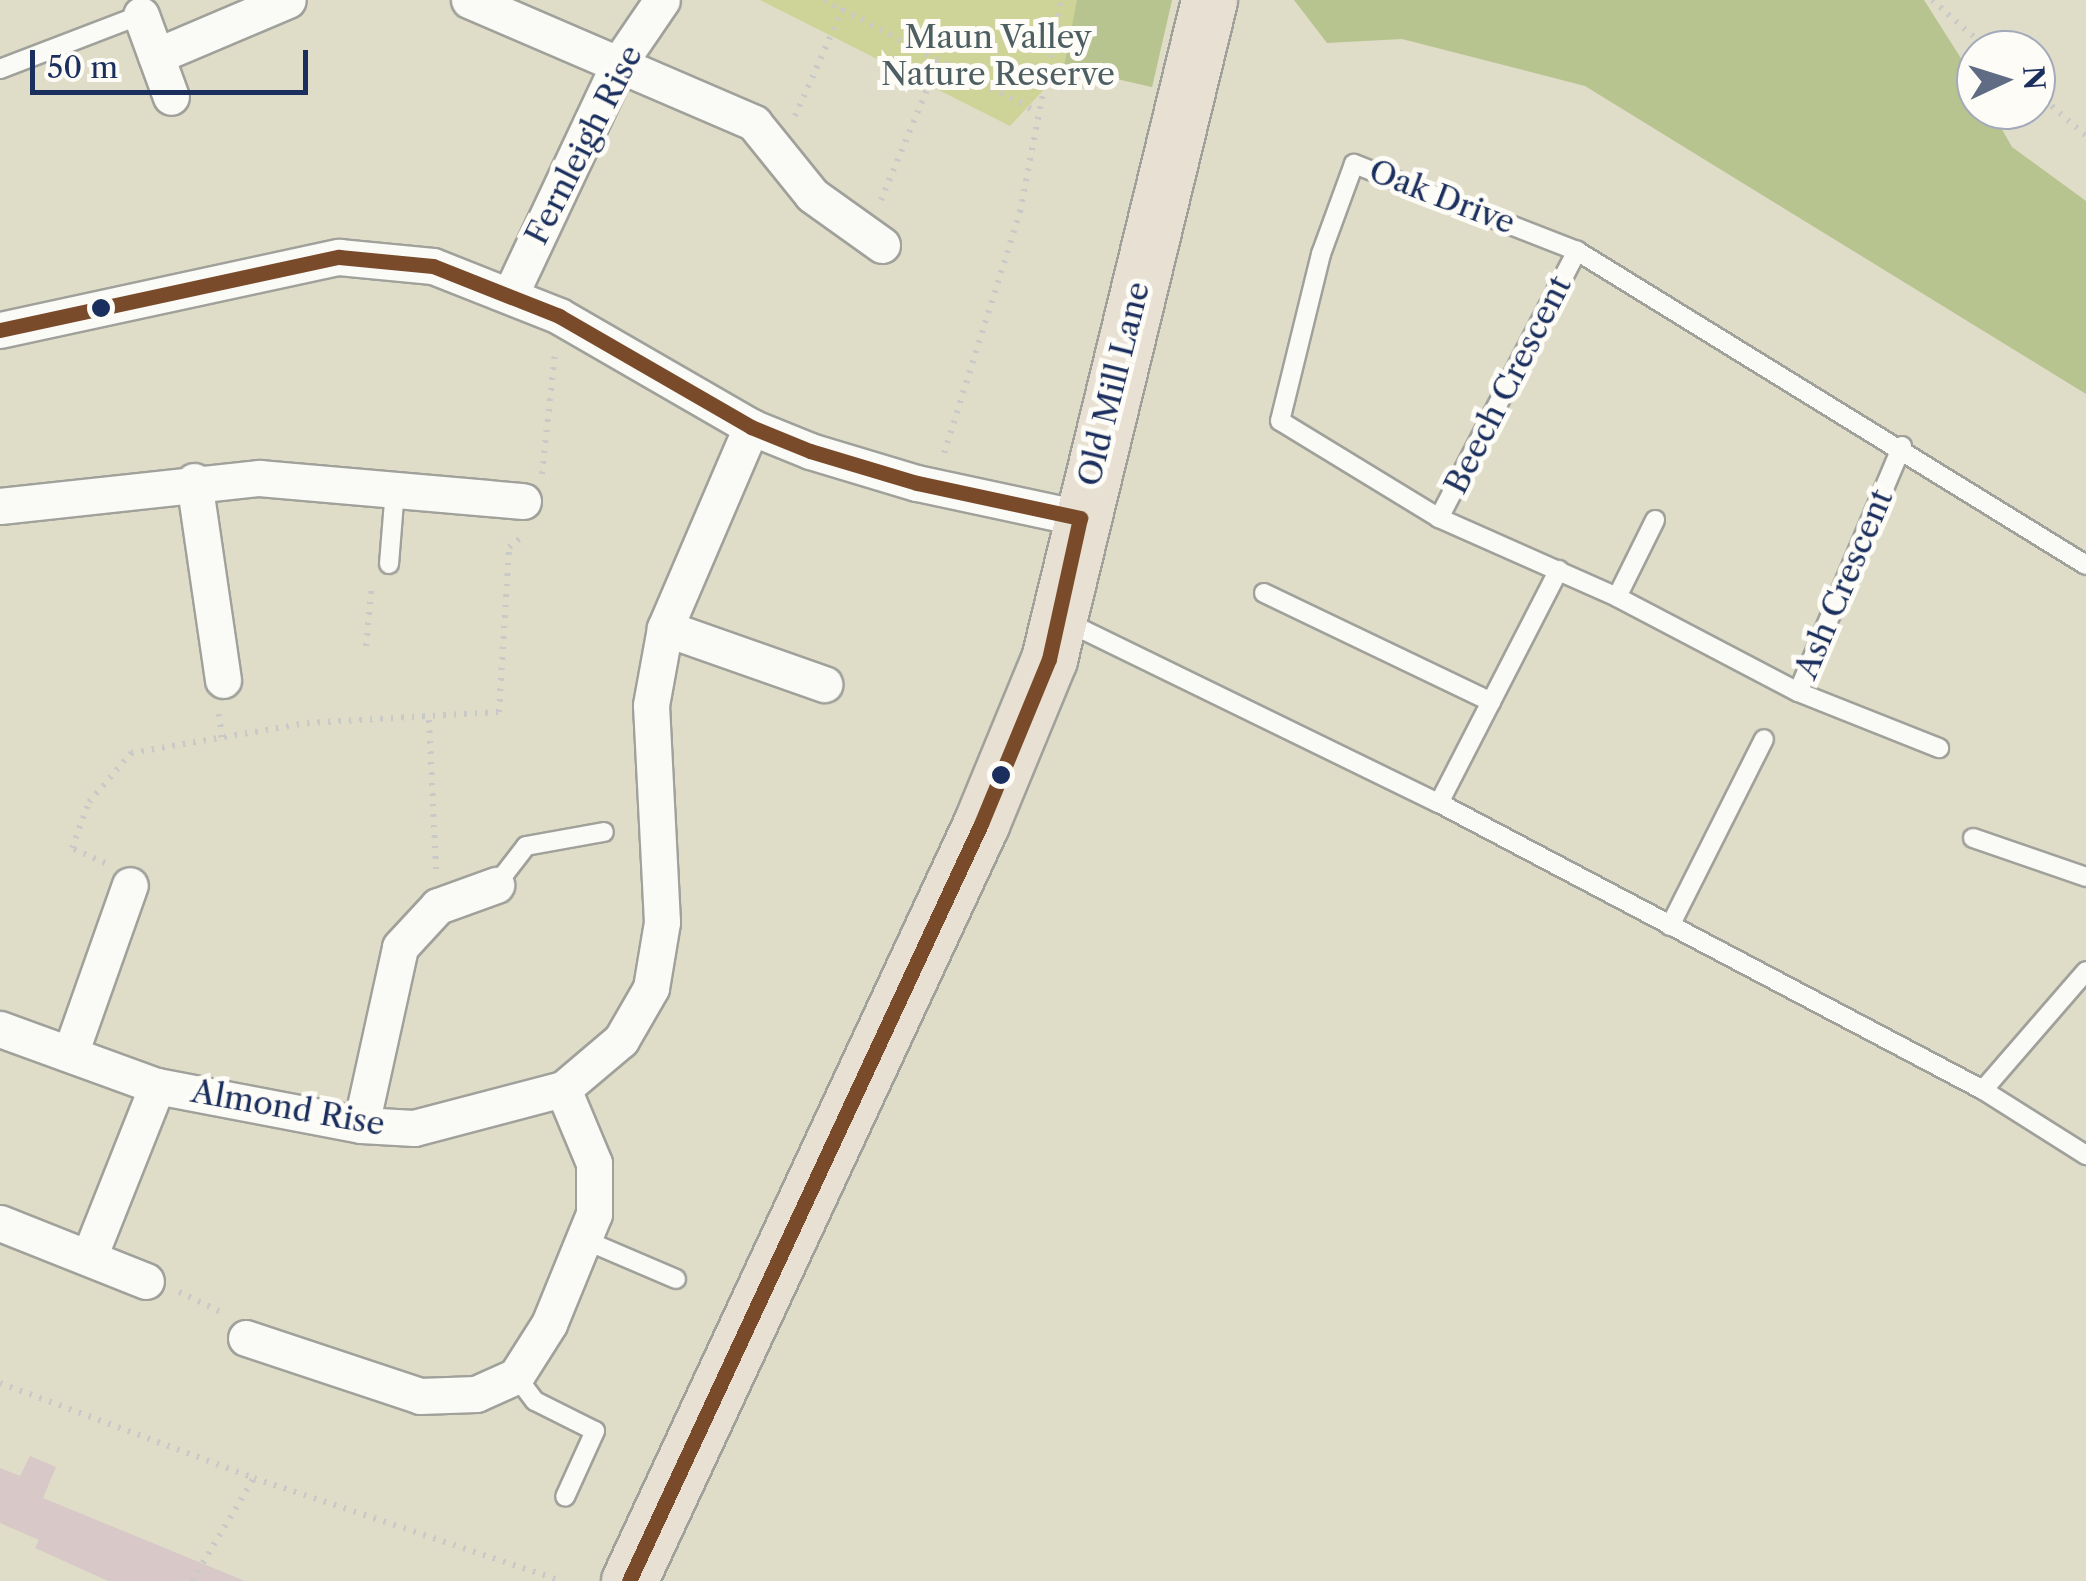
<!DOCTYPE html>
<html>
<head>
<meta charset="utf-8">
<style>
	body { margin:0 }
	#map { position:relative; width:2086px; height:1581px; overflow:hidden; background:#dfdcc8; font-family:"Libre Caslon Text",serif }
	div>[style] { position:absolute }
	.green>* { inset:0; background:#ced498 }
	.forest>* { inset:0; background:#b8c490 }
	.building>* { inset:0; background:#d8c8c8 }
	.path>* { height:6px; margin-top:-3px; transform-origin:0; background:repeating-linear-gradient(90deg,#c9c9c8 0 2.5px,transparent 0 10.5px) }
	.roads { filter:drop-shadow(2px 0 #a0a19b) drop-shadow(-2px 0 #a0a19b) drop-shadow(0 2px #a0a19b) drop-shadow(0 -2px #a0a19b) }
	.service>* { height:18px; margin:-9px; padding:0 9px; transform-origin:9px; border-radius:9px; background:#fafaf7 }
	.minor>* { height:35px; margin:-17.5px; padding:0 17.5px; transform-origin:17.5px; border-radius:17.5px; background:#fafaf7 }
	.primary>* { height:55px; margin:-27.5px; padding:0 27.5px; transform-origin:27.5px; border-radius:27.5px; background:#e8e1d3 }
	.bus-1>* { height:15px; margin:-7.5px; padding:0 7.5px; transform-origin:7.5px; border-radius:7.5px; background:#7a4b2a }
	.dots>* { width:28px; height:28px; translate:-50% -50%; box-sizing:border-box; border:5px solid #fdfcf7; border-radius:50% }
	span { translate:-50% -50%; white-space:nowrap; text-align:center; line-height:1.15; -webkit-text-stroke:10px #fdfcf7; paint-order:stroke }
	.park-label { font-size:32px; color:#4d5f63 }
	.street-label { font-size:32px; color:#1b2f5e }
	.north { position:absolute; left:1956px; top:30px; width:100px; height:100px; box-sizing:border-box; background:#fdfcf7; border:2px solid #a3aaba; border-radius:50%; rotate:86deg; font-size:28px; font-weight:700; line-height:40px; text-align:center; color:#1b2f5e }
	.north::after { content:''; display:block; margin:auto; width:35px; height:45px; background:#606c83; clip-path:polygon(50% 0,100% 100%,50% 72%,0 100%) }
	.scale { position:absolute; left:30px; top:50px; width:278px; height:45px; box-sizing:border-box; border:5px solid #1b2f5e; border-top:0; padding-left:12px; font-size:30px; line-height:35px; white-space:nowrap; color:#1b2f5e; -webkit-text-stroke:8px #fdfcf7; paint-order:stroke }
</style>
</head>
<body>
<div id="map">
	<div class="green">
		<div style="clip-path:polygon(760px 0,1172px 0,1152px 87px,1065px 67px,1010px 126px)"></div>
	</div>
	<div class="forest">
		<div style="clip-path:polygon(1077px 0,1172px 0,1152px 87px,1064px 67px)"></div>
		<div style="clip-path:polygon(1294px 0,1924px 0,1976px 82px,1976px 110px,1991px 110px,2012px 147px,2086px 201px,2086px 394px,1585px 86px,1402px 39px,1327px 43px)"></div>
	</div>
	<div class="building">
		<div style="clip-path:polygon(30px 1456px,56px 1467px,43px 1498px,245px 1581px,108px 1581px,35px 1548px,39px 1540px,0 1523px,0 1468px,20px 1476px)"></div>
	</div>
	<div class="path">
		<div style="left:824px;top:0;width:241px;rotate:27.7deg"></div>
		<div style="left:1932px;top:0;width:76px;rotate:41.3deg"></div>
		<div style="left:2036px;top:92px;width:67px;rotate:41.3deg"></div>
		<div style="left:795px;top:116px;width:118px;rotate:-66deg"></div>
		<div style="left:881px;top:200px;width:154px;rotate:-67.4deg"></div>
		<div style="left:944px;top:453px;width:253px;rotate:-72.5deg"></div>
		<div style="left:1020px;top:212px;width:216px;rotate:-79.1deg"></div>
		<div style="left:542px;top:474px;width:123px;rotate:-83.9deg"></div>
		<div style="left:366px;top:646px;width:62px;rotate:-84.5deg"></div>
		<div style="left:219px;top:714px;width:24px;rotate:83deg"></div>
		<div style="left:429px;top:720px;width:149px;rotate:87.3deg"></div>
		<div style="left:105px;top:863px;width:36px;rotate:-156deg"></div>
		<div style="left:72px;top:848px;width:49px;rotate:-69.7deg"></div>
		<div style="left:89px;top:802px;width:65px;rotate:-49.4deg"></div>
		<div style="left:131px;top:753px;width:179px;rotate:-9.7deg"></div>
		<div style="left:307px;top:723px;width:192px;rotate:-3.3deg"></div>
		<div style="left:499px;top:712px;width:165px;rotate:-86.5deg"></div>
		<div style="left:509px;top:547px;width:15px;rotate:-37deg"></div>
		<div style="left:179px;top:1292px;width:51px;rotate:25.6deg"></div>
		<div style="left:0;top:1383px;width:271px;rotate:20.5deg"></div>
		<div style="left:254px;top:1478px;width:324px;rotate:18.5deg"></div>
		<div style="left:192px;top:1581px;width:120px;rotate:-59deg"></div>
	</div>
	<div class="roads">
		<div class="service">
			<div style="left:0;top:69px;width:151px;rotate:-21deg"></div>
			<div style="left:1902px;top:446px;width:267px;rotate:112.9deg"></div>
			<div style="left:1798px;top:692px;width:152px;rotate:21.7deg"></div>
			<div style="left:1439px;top:518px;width:301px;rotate:-62.7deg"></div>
			<div style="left:389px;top:564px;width:75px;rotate:-85.4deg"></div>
			<div style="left:1264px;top:593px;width:252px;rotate:25.6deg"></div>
			<div style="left:1617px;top:597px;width:86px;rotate:-63.7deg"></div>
			<div style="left:1063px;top:620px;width:418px;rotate:26deg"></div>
			<div style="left:1439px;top:803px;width:615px;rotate:27.81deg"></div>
			<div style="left:1983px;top:1090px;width:122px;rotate:32.3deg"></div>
			<div style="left:1798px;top:692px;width:204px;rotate:-152.3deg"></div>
			<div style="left:1617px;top:597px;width:195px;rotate:-156.1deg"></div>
			<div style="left:1439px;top:518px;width:186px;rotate:-148.6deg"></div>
			<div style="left:1280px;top:421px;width:172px;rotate:-76.2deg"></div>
			<div style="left:1321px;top:254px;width:96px;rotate:-69.9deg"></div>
			<div style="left:1354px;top:164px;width:239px;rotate:21.3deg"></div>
			<div style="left:1577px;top:251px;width:598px;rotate:31.67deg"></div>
			<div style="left:1439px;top:803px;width:262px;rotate:-62.8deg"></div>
			<div style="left:1973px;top:838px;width:120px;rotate:19deg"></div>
			<div style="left:496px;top:885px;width:49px;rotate:-52.4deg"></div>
			<div style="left:526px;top:846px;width:79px;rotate:-10.2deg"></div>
			<div style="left:1670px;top:926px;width:209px;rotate:-63.3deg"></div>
			<div style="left:1983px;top:1090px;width:157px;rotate:-49.1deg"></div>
			<div style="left:585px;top:1240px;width:99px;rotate:23.2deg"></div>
			<div style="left:516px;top:1376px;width:31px;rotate:53deg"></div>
			<div style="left:535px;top:1401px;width:67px;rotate:26.6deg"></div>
			<div style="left:595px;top:1431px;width:72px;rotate:114.4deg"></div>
		</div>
		<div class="minor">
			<div style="left:469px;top:0;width:310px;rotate:23.3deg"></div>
			<div style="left:754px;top:123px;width:92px;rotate:51.1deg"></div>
			<div style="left:812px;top:195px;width:86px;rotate:35.5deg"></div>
			<div style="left:141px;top:15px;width:87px;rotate:69.9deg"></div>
			<div style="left:156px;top:56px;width:143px;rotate:-23deg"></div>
			<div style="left:511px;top:293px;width:254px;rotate:-64.8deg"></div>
			<div style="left:619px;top:63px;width:76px;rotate:-55.7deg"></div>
			<div style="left:0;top:330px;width:347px;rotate:-12.2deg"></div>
			<div style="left:339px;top:257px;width:94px;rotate:5.5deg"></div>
			<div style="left:433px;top:266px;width:136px;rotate:21.6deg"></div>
			<div style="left:559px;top:316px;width:222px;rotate:30deg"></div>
			<div style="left:751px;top:427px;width:64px;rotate:22.1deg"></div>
			<div style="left:810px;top:451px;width:112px;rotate:16.7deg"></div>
			<div style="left:917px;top:483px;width:167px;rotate:12.1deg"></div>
			<div style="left:194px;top:481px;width:201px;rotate:81.7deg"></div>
			<div style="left:0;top:506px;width:261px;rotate:-6.2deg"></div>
			<div style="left:259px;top:478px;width:265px;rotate:5deg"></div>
			<div style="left:665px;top:628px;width:169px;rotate:19.4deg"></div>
			<div style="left:0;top:1029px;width:167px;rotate:20deg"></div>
			<div style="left:157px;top:1086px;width:208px;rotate:10.8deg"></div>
			<div style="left:361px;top:1125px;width:53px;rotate:3.2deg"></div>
			<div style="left:414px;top:1128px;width:154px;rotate:-14.7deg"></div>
			<div style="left:563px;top:1089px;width:76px;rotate:-40.2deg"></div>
			<div style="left:621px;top:1040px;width:60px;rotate:-60deg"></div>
			<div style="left:651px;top:988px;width:67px;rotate:-80.5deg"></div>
			<div style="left:662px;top:922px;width:217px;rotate:-92.9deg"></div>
			<div style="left:651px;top:705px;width:78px;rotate:-79.7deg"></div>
			<div style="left:665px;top:628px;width:219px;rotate:-66.8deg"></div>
			<div style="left:70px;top:1054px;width:179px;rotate:-70.5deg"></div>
			<div style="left:361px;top:1125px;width:182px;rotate:-77.6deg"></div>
			<div style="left:400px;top:947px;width:56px;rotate:-47.2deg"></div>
			<div style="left:438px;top:906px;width:62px;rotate:-19.9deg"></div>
			<div style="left:0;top:1223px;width:157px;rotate:21.7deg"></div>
			<div style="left:89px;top:1257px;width:184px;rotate:-68.3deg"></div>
			<div style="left:246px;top:1338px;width:183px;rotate:18.4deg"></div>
			<div style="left:420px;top:1396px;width:56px;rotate:-2deg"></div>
			<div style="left:476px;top:1394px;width:44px;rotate:-24.2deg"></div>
			<div style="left:516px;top:1376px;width:62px;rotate:-57.6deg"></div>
			<div style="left:549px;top:1324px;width:119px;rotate:-67.8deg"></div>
			<div style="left:594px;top:1214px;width:51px;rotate:-90deg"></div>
			<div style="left:594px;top:1163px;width:80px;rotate:-112.7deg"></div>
		</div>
		<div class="primary">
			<div style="left:629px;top:1581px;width:835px;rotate:-65.06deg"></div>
			<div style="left:981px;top:824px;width:178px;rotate:-67.6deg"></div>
			<div style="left:1049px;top:659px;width:678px;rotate:-76.35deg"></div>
		</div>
	</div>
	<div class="bus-1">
		<div style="left:0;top:330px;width:347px;rotate:-12.2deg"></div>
		<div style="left:339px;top:257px;width:94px;rotate:5.5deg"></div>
		<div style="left:433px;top:266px;width:136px;rotate:21.6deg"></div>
		<div style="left:559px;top:316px;width:222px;rotate:30deg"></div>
		<div style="left:751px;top:427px;width:64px;rotate:22.1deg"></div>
		<div style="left:810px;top:451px;width:112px;rotate:16.7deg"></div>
		<div style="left:917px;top:483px;width:167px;rotate:12.1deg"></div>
		<div style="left:629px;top:1581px;width:835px;rotate:-65.06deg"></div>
		<div style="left:981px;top:824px;width:178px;rotate:-67.6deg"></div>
		<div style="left:1049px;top:659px;width:144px;rotate:-77.6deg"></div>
	</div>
	<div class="dots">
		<div style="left:101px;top:308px;background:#1b2f5e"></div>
		<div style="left:1001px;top:775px;background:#1b2f5e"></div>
	</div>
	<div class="park-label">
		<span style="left:998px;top:56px">Maun Valley<br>Nature Reserve</span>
	</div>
	<div class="street-label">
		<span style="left:584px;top:145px;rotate:-63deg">Fernleigh Rise</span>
		<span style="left:1442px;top:197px;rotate:21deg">Oak Drive</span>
		<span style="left:1114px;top:384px;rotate:-76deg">Old Mill Lane</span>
		<span style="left:1508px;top:385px;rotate:-63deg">Beech Crescent</span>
		<span style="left:1844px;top:584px;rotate:-67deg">Ash Crescent</span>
		<span style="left:288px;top:1108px;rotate:10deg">Almond Rise</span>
	</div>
	<div class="north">N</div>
	<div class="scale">50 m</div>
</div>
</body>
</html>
